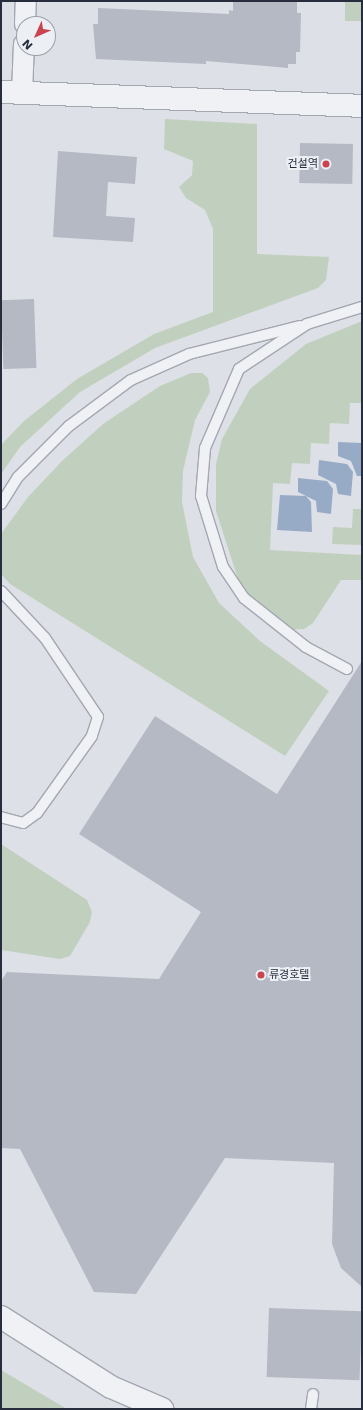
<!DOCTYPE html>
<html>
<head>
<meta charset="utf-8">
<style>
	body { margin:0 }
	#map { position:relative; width:363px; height:1410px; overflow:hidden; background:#dde0e6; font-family:"DejaVu Sans","Noto Sans KR",sans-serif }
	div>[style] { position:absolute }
	.green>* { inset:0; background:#c1d0be; transform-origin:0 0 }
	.water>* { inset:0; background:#98abc6 }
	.building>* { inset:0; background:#b4b9c3; transform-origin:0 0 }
	.roads { filter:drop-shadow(1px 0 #a3a7b0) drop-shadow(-1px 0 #a3a7b0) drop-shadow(0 1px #a3a7b0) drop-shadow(0 -1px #a3a7b0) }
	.service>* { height:10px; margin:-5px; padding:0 5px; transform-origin:5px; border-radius:5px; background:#eff1f5 }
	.minor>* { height:20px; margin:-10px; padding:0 10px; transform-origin:10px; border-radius:10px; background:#eff1f5 }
	.tertiary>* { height:22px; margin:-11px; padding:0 11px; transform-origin:11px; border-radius:11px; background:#eff1f5 }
	.dots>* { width:11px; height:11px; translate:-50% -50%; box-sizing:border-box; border:2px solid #eceff4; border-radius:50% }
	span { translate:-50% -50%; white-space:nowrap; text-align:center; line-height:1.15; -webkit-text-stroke:4px #eceff4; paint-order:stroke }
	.poi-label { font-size:11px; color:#272d3c }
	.right { translate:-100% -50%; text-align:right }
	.left { translate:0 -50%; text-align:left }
	.frame { position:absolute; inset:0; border:2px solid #272d3c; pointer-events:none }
	.north { position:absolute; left:16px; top:16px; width:40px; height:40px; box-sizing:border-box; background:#eceff4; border:1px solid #9da1aa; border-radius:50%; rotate:225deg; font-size:11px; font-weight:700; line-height:16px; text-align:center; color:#272d3c }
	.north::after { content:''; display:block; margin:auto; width:14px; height:18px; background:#c9444f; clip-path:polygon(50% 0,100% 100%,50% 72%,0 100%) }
</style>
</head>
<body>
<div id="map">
	<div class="green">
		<div style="left:345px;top:1px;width:17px;height:20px"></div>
		<div style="clip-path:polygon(165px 119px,257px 124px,257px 254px,329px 257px,326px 280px,318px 288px,155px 348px,80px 392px,20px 447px,1px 474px,1px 445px,24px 421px,77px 379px,154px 334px,213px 312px,213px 229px,205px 210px,186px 198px,179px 187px,192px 175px,193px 161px,164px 149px)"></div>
		<div style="clip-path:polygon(362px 321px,362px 403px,350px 403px,349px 424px,330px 423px,329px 444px,311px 443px,310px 464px,292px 463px,290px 484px,273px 483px,270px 550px,362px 555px,362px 580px,341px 580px,313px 623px,304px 629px,289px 630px,252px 600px,239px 582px,216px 511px,216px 464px,222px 439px,250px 389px,306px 344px)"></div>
		<div style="clip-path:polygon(191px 373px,202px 373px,208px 378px,210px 392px,195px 420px,183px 471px,182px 502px,193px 557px,219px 603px,260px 641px,329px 691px,285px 756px,10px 584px,1px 574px,1px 534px,28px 497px,62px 461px,103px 424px,160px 386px)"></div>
		<div style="clip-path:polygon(353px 509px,362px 509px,362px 545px,332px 544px,333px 527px,352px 528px)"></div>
		<div style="clip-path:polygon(1px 844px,87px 900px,92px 912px,90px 922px,70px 956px,60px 959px,1px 950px)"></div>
		<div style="clip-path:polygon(1px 1370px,67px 1409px,1px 1409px)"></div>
	</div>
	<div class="water">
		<div style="clip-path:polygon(338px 442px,362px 443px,362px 476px,357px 476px,351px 461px,338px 456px)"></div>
		<div style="clip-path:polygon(319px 460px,347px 464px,353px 472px,351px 496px,338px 494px,336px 484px,318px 475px)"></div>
		<div style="clip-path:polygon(298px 478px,327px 481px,333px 489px,331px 514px,317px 512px,316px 501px,298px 492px)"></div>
		<div style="clip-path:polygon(280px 495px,306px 496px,311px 502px,312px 532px,277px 530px)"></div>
	</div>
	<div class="building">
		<div style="clip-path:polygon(233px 1px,297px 1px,297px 13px,301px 13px,300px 52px,296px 52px,296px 64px,288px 64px,288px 68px,206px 61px,206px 64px,96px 59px,93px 24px,98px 24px,98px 8px,229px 14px,229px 10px,233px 11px)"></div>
		<div style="left:300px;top:143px;width:53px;height:40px;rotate:1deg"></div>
		<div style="clip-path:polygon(58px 151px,137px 157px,135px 184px,108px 182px,106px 216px,135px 218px,133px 242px,53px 237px)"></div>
		<div style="left:34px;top:299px;width:69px;height:33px;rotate:88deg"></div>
		<div style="clip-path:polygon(362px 661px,362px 1287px,341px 1268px,332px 1244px,334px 1163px,225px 1158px,136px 1294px,94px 1292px,20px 1149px,1px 1148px,1px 981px,7px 972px,159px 979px,201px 912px,79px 834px,155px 716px,277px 794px)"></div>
		<div style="left:269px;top:1308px;width:93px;height:69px;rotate:2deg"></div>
	</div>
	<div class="roads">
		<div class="service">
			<div style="left:1px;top:504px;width:32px;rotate:-58deg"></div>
			<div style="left:18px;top:477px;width:72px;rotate:-45deg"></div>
			<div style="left:69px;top:426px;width:77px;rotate:-36.6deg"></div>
			<div style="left:131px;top:380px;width:64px;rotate:-24.1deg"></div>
			<div style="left:189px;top:354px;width:114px;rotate:-14.2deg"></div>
			<div style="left:1px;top:591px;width:64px;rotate:46.9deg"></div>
			<div style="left:45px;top:638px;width:95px;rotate:56.1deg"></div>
			<div style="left:98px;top:717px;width:20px;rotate:108deg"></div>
			<div style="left:92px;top:736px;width:95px;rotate:125.5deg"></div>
			<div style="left:37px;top:813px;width:17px;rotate:144deg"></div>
			<div style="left:23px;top:823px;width:23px;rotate:-165deg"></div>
			<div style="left:347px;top:669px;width:47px;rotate:-151.8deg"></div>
			<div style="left:306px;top:647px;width:79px;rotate:-141.7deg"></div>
			<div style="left:244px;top:598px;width:37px;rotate:-124deg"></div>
			<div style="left:223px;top:567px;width:74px;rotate:-107.2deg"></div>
			<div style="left:201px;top:496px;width:48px;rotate:-85.2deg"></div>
			<div style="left:205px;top:448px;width:86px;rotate:-66.7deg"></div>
			<div style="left:239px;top:369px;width:82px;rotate:-33.5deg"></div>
			<div style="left:307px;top:324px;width:58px;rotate:-17.2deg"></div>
			<div style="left:311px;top:1409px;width:15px;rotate:-82deg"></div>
		</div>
		<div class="minor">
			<div style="left:25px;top:24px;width:23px;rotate:-88deg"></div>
			<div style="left:22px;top:93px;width:49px;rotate:-87.7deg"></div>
		</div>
		<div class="tertiary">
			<div style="left:1px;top:92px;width:361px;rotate:2.2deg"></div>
			<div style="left:1px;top:1317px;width:130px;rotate:32.5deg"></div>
			<div style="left:111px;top:1387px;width:56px;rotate:23.3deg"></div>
		</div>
	</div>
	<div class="dots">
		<div style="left:326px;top:164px;background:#c9444f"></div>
		<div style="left:261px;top:975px;background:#c9444f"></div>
	</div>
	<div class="poi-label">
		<span class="right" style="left:318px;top:164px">건설역</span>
		<span class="left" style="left:269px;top:975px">류경호텔</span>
	</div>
	<div class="frame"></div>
	<div class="north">N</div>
</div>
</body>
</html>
